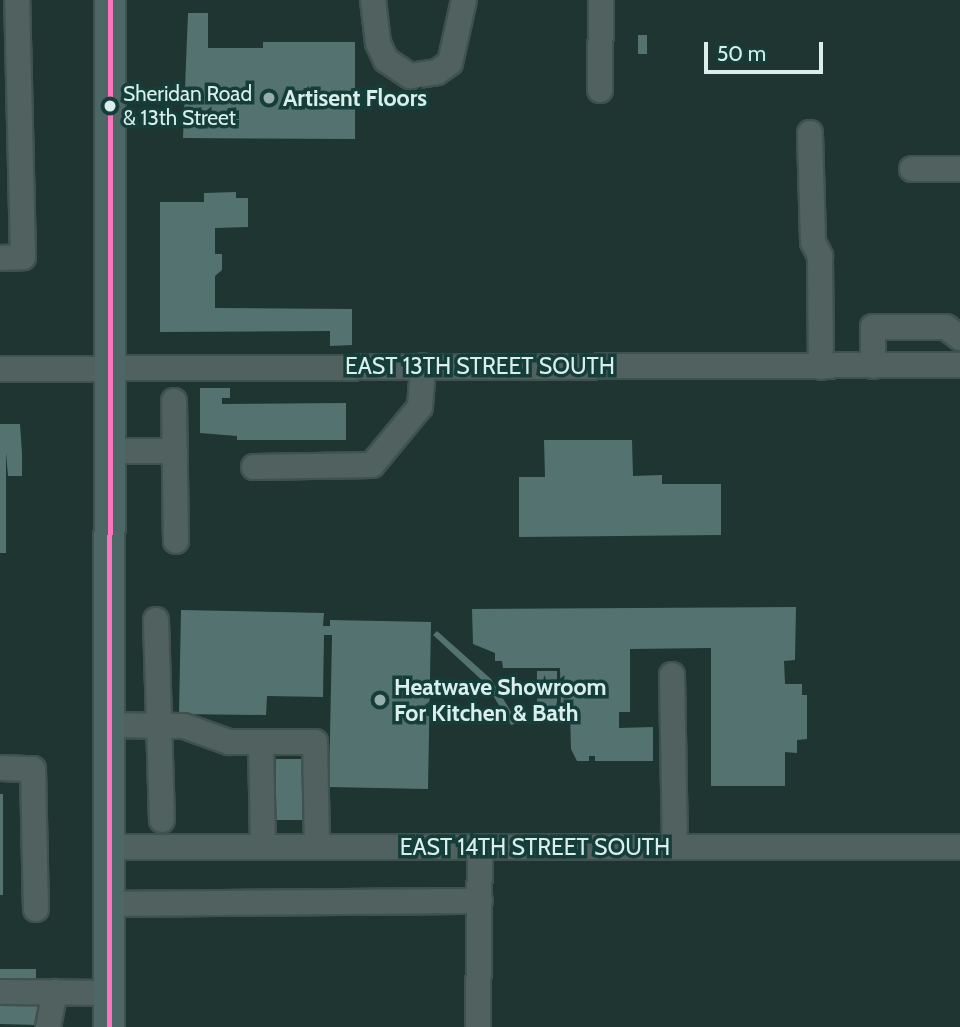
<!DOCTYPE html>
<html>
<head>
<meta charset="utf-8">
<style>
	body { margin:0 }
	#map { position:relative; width:960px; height:1027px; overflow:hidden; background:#1e3532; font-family:Cabin,sans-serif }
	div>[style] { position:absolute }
	.building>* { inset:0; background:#547370; transform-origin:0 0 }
	.roads { filter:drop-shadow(2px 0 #405250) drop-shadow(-2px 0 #405250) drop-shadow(0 2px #405250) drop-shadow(0 -2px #405250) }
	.minor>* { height:24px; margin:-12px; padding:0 12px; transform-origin:12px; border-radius:12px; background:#51615f }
	.major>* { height:30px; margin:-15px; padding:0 15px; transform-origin:15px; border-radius:15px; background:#4c6765 }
	.bus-1>* { height:5px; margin:-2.5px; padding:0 2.5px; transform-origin:2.5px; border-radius:2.5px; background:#fc73be }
	.dots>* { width:19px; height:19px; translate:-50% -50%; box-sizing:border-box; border:4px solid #153e3a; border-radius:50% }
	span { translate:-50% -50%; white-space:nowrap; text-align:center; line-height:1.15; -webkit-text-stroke:7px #153e3a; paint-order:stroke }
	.bus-label { font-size:21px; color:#daefec }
	.left { translate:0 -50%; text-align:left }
	.poi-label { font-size:23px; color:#daefec; font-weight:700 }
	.street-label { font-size:23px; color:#daefec }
	.scale { position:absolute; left:704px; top:42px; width:119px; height:32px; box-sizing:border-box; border:4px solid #daefec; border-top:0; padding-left:9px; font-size:21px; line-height:24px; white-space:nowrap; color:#daefec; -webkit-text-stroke:5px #153e3a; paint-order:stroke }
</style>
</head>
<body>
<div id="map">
	<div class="building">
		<div style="clip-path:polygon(188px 13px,208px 13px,208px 48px,263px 48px,263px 42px,355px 42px,355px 139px,183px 138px)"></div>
		<div style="left:638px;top:35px;width:9px;height:19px"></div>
		<div style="clip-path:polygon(236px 192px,236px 198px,248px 198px,248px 227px,215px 228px,215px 254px,222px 254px,222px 270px,215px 276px,215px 308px,352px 309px,352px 345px,330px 346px,330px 331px,160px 332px,160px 202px,204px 202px,204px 193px)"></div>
		<div style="clip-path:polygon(200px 388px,230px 388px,230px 398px,222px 398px,222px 404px,346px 403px,346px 440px,237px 440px,237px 436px,200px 433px)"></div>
		<div style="clip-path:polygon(0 424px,20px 424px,22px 453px,22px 476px,8px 476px,6px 452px,6px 553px,0 553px)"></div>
		<div style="clip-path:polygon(544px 440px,632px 440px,633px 476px,662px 475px,662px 484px,721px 484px,721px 535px,519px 537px,519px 477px,545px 477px)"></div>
		<div style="clip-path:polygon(796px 607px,795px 660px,784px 661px,785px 684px,802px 684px,802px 695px,807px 695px,807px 739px,797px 740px,797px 753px,785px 752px,785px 786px,711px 786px,711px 648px,630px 649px,630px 712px,619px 712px,619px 728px,653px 727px,653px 761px,595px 761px,595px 756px,589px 756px,589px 761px,577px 761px,571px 749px,570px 712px,561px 712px,560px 668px,503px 668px,502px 661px,495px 661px,495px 653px,473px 644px,472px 609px)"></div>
		<div style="clip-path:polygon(181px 610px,324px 613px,323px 626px,330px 626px,330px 620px,431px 622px,428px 789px,329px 787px,332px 635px,324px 635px,323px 697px,267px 696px,266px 715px,179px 714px)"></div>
		<div style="clip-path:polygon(437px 631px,491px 679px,518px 723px,511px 725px,486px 684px,433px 635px)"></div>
		<div style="left:537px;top:671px;width:20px;height:47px"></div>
		<div style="left:276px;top:759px;width:30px;height:61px"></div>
		<div style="left:0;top:794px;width:3px;height:101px"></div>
		<div style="left:0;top:969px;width:36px;height:15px"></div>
		<div style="clip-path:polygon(37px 999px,38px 1025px,0 1024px,0 1002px)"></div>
	</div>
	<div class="roads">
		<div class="minor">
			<div style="left:373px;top:0;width:43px;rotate:83.4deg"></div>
			<div style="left:378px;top:43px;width:19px;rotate:65deg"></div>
			<div style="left:386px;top:60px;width:29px;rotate:34deg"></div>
			<div style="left:410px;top:76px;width:27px;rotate:-8deg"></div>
			<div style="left:437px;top:72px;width:16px;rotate:-35deg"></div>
			<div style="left:450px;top:63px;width:65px;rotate:-77.5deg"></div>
			<div style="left:600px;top:90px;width:90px;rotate:-89.4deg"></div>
			<div style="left:810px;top:133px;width:109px;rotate:88.4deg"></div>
			<div style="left:813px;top:242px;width:16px;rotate:63deg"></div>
			<div style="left:820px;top:256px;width:111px;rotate:89.5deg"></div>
			<div style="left:912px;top:169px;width:48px"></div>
			<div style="left:0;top:258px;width:23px;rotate:-2deg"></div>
			<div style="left:23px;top:257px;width:257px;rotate:-91.3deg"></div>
			<div style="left:873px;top:366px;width:39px;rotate:-90deg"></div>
			<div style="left:873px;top:327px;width:73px"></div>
			<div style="left:946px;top:327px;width:18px;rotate:38deg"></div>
			<div style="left:0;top:369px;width:960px;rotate:-0.24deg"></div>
			<div style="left:174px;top:401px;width:140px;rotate:89.2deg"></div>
			<div style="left:110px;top:451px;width:65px"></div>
			<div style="left:254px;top:467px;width:118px;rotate:-1deg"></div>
			<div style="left:372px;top:465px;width:75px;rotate:-50.4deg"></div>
			<div style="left:420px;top:407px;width:41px;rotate:-85.8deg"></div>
			<div style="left:156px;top:620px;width:200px;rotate:88.3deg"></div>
			<div style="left:672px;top:675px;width:172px;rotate:89deg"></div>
			<div style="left:110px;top:725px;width:74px;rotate:0.8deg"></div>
			<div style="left:184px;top:726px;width:48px;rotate:19.6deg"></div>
			<div style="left:229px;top:742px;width:86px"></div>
			<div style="left:315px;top:742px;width:105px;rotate:88.9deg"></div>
			<div style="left:261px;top:742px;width:105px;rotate:88.9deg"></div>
			<div style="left:0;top:768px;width:33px;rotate:2deg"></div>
			<div style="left:33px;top:769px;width:140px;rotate:88.8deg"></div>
			<div style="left:110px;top:847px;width:850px"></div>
			<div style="left:110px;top:904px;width:370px;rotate:-0.5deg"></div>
			<div style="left:0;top:992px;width:109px;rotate:0.5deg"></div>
			<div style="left:48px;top:1027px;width:36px;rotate:-79deg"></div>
			<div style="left:478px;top:1027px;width:180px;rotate:-89.4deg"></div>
		</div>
		<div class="major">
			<div style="left:109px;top:1027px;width:1027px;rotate:-89.94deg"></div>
		</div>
	</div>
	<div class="bus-1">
		<div style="left:109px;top:1027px;width:1027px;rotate:-89.94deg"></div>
	</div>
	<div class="dots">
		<div style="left:269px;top:98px;background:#98aeab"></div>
		<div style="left:110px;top:106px;background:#daefec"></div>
		<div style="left:380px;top:700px;background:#98aeab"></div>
	</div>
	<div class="bus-label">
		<span class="left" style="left:123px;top:106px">Sheridan Road<br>&amp; 13th Street</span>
	</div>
	<div class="poi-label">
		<span class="left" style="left:283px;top:98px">Artisent Floors</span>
		<span class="left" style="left:394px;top:700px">Heatwave Showroom<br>For Kitchen &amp; Bath</span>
	</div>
	<div class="street-label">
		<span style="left:480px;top:366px">EAST 13TH STREET SOUTH</span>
		<span style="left:535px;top:847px">EAST 14TH STREET SOUTH</span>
	</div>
	<div class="scale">50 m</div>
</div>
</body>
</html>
